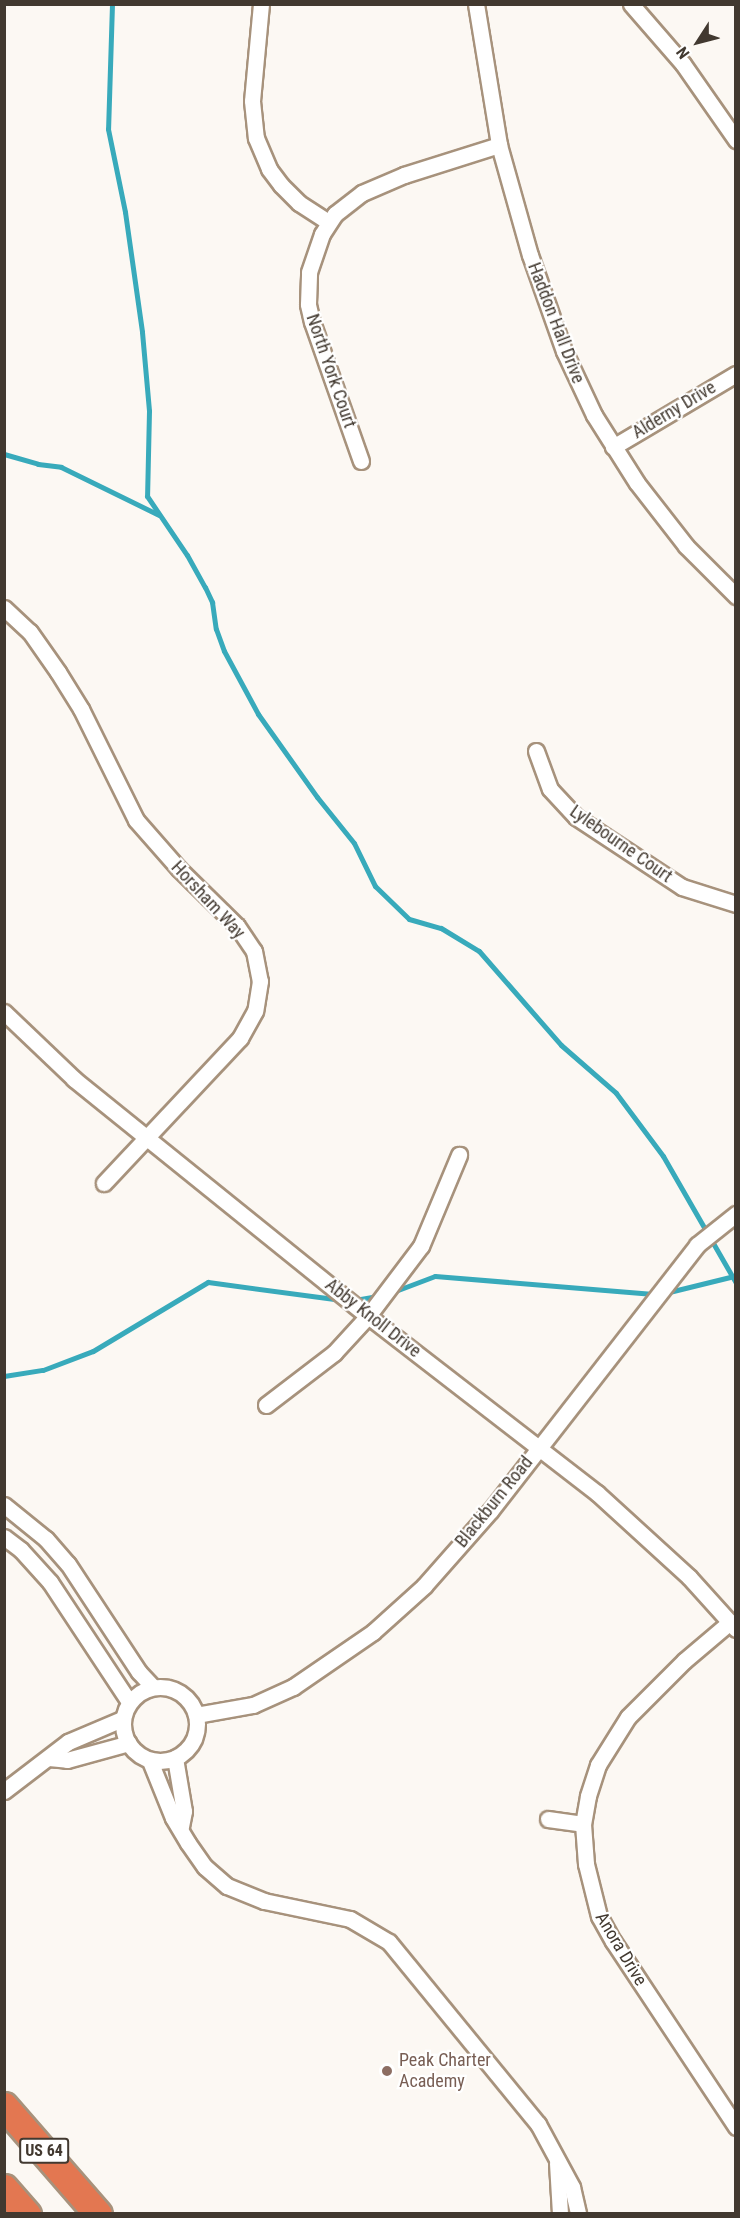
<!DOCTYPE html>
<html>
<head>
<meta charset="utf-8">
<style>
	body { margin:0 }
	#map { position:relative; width:740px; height:2218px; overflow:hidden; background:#fcf8f3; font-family:"Roboto Condensed",sans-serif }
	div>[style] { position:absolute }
	.stream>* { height:5px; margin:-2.5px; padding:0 2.5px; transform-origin:2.5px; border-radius:2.5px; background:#38aabb }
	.roads { filter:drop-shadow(2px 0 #a7927c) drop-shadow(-2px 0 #a7927c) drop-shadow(0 2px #a7927c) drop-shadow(0 -2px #a7927c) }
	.street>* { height:15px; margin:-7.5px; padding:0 7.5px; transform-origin:7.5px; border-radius:7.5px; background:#fff }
	.street>.ring { margin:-7.5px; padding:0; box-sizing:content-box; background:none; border:15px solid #fff; border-radius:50% }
	.highway>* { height:27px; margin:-13.5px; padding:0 13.5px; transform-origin:13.5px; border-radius:13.5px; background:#e37751 }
	.dots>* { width:16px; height:16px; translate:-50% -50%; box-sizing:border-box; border:3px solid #fff; border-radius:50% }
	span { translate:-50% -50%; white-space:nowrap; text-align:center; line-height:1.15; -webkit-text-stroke:4.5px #fff; paint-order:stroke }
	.shield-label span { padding:2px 4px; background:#fff; border:2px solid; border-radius:4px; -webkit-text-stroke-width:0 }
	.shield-label { font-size:16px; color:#423930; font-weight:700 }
	.street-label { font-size:18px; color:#423930 }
	.education-label { font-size:18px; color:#785e54 }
	.left { translate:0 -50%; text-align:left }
	.frame { position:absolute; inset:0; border:6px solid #423930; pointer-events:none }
	.north { position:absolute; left:668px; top:12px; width:60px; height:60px; -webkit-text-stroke:4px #fff; paint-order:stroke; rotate:234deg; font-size:16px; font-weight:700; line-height:24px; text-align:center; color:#423930 }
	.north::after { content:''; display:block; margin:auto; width:21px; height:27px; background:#423930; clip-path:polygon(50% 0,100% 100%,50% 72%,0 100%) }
</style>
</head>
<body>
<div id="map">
	<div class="stream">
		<div style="left:112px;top:4px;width:125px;rotate:91.8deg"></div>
		<div style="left:108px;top:129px;width:85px;rotate:78.4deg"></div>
		<div style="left:125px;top:212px;width:121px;rotate:81.9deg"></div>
		<div style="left:142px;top:332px;width:79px;rotate:84.9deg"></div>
		<div style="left:149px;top:411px;width:85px;rotate:91.3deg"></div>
		<div style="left:147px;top:496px;width:71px;rotate:55.9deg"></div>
		<div style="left:187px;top:555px;width:37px;rotate:61deg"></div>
		<div style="left:205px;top:587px;width:17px;rotate:65deg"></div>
		<div style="left:212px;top:602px;width:27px;rotate:82deg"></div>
		<div style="left:216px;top:629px;width:23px;rotate:70deg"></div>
		<div style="left:224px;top:651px;width:72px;rotate:61.6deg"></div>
		<div style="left:258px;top:714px;width:102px;rotate:54.6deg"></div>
		<div style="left:317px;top:797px;width:59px;rotate:51.2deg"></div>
		<div style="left:354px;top:843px;width:48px;rotate:64deg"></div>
		<div style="left:375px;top:886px;width:47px;rotate:44.1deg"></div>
		<div style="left:409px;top:919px;width:33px;rotate:16deg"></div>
		<div style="left:441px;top:928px;width:44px;rotate:31.2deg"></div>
		<div style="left:479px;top:951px;width:125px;rotate:48.9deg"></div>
		<div style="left:561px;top:1045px;width:73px;rotate:41.1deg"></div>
		<div style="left:616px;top:1093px;width:79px;rotate:53.3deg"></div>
		<div style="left:663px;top:1156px;width:146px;rotate:60.1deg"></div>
		<div style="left:4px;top:454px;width:35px;rotate:16deg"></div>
		<div style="left:38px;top:464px;width:23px;rotate:7deg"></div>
		<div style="left:61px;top:467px;width:109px;rotate:26.1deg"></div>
		<div style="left:390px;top:1293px;width:48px;rotate:-20.7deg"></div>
		<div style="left:435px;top:1276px;width:222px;rotate:4.7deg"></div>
		<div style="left:665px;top:1293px;width:67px;rotate:-13.8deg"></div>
		<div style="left:355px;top:1300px;width:23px;rotate:-10deg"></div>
		<div style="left:4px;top:1376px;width:39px;rotate:-9deg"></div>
		<div style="left:43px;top:1370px;width:53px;rotate:-20.8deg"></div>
		<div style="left:93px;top:1351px;width:134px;rotate:-31deg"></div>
		<div style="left:208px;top:1282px;width:135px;rotate:7.7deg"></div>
	</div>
	<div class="roads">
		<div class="street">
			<div style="left:261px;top:4px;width:97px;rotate:95.3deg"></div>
			<div style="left:252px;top:101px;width:37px;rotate:84deg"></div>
			<div style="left:256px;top:138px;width:34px;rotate:67deg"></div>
			<div style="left:269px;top:169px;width:20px;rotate:53deg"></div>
			<div style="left:281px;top:185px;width:25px;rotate:45deg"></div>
			<div style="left:299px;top:203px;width:35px;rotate:33deg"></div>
			<div style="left:476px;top:4px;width:143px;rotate:80.7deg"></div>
			<div style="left:499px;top:145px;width:114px;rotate:74.3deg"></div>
			<div style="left:530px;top:255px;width:102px;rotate:70.5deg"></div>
			<div style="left:564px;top:351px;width:71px;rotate:64.9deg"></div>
			<div style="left:594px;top:415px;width:80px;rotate:57.7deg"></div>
			<div style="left:637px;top:483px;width:80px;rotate:52.1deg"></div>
			<div style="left:686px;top:546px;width:71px;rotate:45deg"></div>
			<div style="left:631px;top:4px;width:79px;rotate:49.1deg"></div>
			<div style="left:683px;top:64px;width:93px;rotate:55.1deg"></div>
			<div style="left:613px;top:447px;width:143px;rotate:-30.7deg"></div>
			<div style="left:361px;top:461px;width:147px;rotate:-109.4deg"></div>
			<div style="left:312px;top:322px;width:18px;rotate:-103deg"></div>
			<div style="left:308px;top:304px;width:32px;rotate:-88deg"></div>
			<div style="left:309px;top:272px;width:40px;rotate:-71.1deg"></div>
			<div style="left:322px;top:234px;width:24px;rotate:-57deg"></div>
			<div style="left:335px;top:214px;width:34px;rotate:-38deg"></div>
			<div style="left:362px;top:193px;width:46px;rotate:-23.2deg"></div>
			<div style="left:404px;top:175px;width:100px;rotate:-17.5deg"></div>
			<div style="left:4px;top:608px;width:35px;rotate:43deg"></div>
			<div style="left:30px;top:632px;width:49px;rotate:55deg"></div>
			<div style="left:58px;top:672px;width:44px;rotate:58.1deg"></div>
			<div style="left:81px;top:709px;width:124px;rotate:63.6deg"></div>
			<div style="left:136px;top:820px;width:65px;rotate:48.7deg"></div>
			<div style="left:179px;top:869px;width:81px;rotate:44.5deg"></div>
			<div style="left:237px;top:926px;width:30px;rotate:56deg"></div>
			<div style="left:254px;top:951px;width:31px;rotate:79deg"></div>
			<div style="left:260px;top:981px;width:30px;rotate:99deg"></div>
			<div style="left:255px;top:1011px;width:31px;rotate:119deg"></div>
			<div style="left:240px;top:1038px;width:199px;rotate:133.2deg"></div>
			<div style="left:536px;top:751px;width:40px;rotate:69.8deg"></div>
			<div style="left:550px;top:789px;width:38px;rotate:47deg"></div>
			<div style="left:576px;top:817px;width:127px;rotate:33.4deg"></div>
			<div style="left:682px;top:887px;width:57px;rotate:17.5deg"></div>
			<div style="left:4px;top:1012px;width:97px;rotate:43.7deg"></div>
			<div style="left:74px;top:1079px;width:378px;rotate:38.9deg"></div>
			<div style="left:368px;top:1316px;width:289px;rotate:37.7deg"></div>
			<div style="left:597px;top:1493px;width:125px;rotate:42.4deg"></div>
			<div style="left:689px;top:1577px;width:70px;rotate:47.9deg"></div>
			<div style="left:266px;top:1405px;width:86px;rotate:-37.4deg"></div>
			<div style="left:334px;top:1353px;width:50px;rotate:-47.4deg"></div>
			<div style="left:368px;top:1316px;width:88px;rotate:-52.9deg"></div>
			<div style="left:421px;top:1246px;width:99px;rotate:-67.3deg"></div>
			<div style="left:4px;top:1505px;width:54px;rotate:39deg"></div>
			<div style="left:46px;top:1539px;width:33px;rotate:49deg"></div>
			<div style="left:68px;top:1564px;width:129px;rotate:56.7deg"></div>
			<div style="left:139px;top:1672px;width:21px;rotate:47deg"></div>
			<div style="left:4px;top:1537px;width:21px;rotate:37deg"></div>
			<div style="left:21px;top:1550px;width:43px;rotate:47.8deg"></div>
			<div style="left:50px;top:1582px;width:144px;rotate:56.6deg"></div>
			<div style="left:730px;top:1622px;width:60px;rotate:139.7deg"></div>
			<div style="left:684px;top:1661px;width:79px;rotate:135deg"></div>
			<div style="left:628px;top:1717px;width:57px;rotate:122deg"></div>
			<div style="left:598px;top:1765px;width:33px;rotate:108deg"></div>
			<div style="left:588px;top:1796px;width:28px;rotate:100deg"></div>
			<div style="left:583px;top:1824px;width:40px;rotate:85.7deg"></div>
			<div style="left:586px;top:1864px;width:54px;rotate:76deg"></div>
			<div style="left:599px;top:1916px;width:29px;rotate:61deg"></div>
			<div style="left:613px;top:1941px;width:223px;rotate:56.5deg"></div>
			<div class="ring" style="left:123px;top:1687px;width:59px;height:59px"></div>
			<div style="left:196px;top:1715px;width:58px;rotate:-10deg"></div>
			<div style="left:253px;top:1705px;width:44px;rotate:-24.2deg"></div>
			<div style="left:293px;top:1687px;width:97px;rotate:-34.5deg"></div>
			<div style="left:373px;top:1632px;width:69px;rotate:-42deg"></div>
			<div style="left:424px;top:1586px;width:101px;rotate:-48.6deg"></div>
			<div style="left:491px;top:1510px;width:336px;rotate:-52.1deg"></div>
			<div style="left:697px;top:1245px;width:50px;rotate:-38.5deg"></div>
			<div style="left:49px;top:1758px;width:18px;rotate:6deg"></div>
			<div style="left:67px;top:1760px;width:64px;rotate:-15.3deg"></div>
			<div style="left:175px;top:1758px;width:54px;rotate:80.4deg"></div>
			<div style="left:184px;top:1811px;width:16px;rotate:101deg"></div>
			<div style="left:150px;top:1761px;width:61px;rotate:68deg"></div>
			<div style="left:173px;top:1818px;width:29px;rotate:59deg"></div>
			<div style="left:188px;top:1843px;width:29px;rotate:55deg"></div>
			<div style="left:205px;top:1867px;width:29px;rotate:41deg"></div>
			<div style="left:227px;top:1886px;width:40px;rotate:22deg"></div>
			<div style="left:264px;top:1901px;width:88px;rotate:11.8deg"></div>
			<div style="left:350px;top:1919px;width:45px;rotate:30.5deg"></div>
			<div style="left:389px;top:1942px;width:235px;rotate:50.7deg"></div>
			<div style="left:538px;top:2124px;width:72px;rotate:61.6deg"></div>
			<div style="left:572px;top:2187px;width:28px;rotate:77deg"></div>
			<div style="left:4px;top:1791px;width:81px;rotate:-37.4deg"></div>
			<div style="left:68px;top:1742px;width:59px;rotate:-23.1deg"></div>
			<div style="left:548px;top:1819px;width:35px;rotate:8deg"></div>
			<div style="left:557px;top:2163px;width:51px;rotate:86.6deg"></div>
		</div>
		<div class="highway">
			<div style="left:4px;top:2106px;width:143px;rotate:49deg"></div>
			<div style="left:4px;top:2188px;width:35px;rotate:49deg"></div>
		</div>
	</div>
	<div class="dots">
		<div style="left:387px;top:2071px;background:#8d6e63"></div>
	</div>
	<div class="shield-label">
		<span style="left:44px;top:2151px">US 64</span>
	</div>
	<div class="street-label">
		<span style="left:556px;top:323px;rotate:69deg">Haddon Hall Drive</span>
		<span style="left:331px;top:371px;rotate:71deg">North York Court</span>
		<span style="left:674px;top:410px;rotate:-31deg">Alderny Drive</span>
		<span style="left:621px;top:844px;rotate:35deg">Lylebourne Court</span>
		<span style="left:208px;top:900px;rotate:47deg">Horsham Way</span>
		<span style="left:373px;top:1318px;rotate:38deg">Abby Knoll Drive</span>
		<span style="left:494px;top:1502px;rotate:-51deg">Blackburn Road</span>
		<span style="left:621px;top:1949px;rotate:59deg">Anora Drive</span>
	</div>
	<div class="education-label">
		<span class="left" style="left:399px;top:2071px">Peak Charter<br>Academy</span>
	</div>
	<div class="frame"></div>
	<div class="north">N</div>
</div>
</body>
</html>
